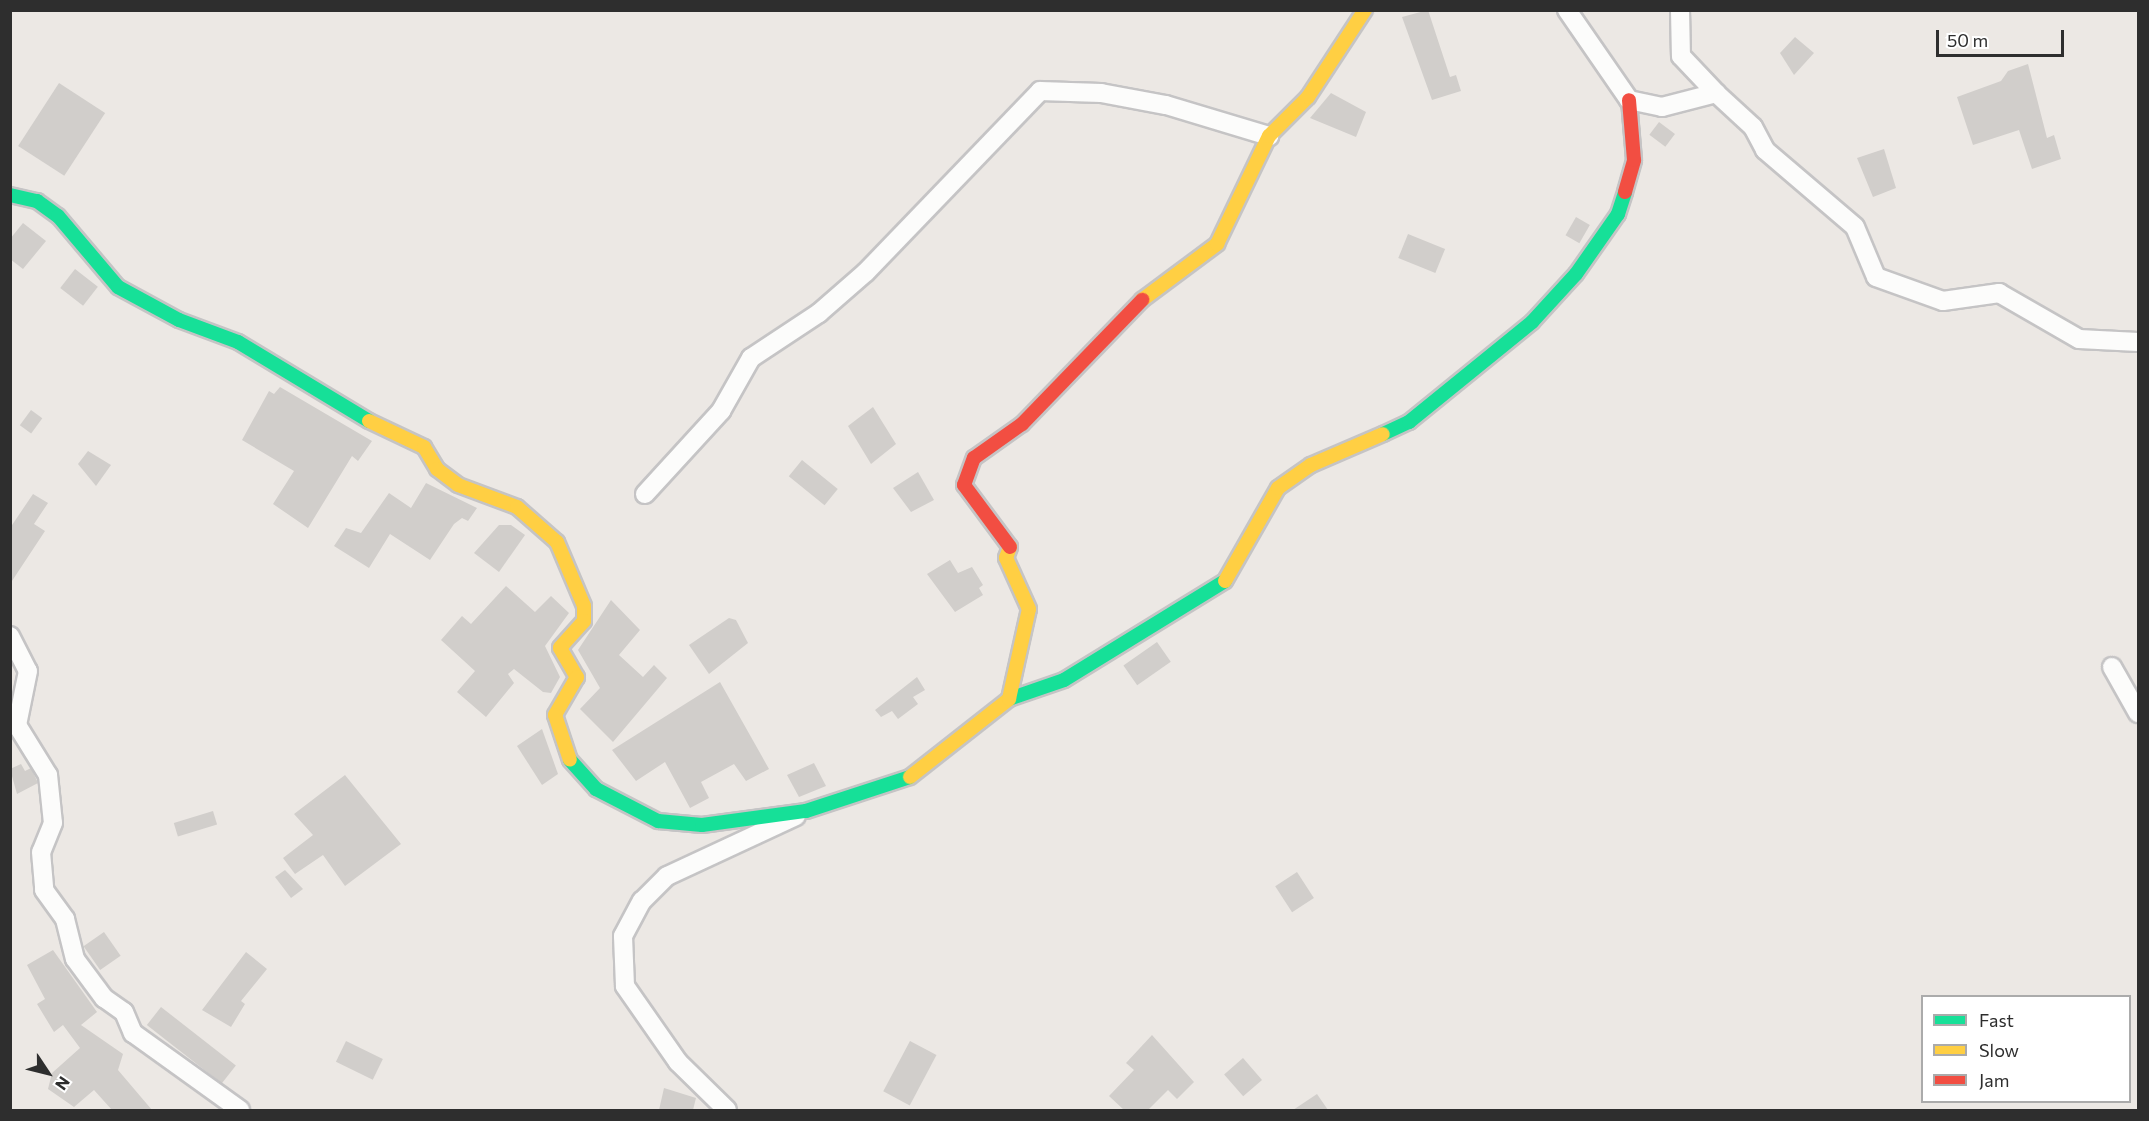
<!DOCTYPE html>
<html>
<head>
<meta charset="utf-8">
<style>
	body { margin:0 }
	#map { position:relative; width:2149px; height:1121px; overflow:hidden; background:#ece8e4; font-family:Commissioner,sans-serif }
	div>[style] { position:absolute }
	.building>* { inset:0; background:#d1cecb; transform-origin:0 0 }
	.roads { filter:drop-shadow(2px 0 #c5c4c5) drop-shadow(-2px 0 #c5c4c5) drop-shadow(0 2px #c5c4c5) drop-shadow(0 -2px #c5c4c5) }
	.street>* { height:18px; margin:-9px; padding:0 9px; transform-origin:9px; border-radius:9px; background:#fcfcfb }
	.fast>* { height:14px; margin:-7px; padding:0 7px; transform-origin:7px; border-radius:7px; background:#16e098 }
	.slow>* { height:14px; margin:-7px; padding:0 7px; transform-origin:7px; border-radius:7px; background:#ffcf43 }
	.jam>* { height:14px; margin:-7px; padding:0 7px; transform-origin:7px; border-radius:7px; background:#f24e42 }
	span { translate:-50% -50%; white-space:nowrap; text-align:center; line-height:1.15; -webkit-text-stroke:4.5px #fff; paint-order:stroke }
	.frame { position:absolute; inset:0; border:12px solid #2e2e2e; pointer-events:none }
	.legend { position:absolute; left:1921px; top:995px; width:210px; height:108px; box-sizing:border-box; background:#fff; border:2px solid #ababab; margin:0; padding:8px 10px; list-style:none; font-size:18px; color:#2e2e2e }
	.legend li { display:flex; align-items:center; gap:12px; height:30px }
	.legend b { width:30px; border:2px solid #ababab }
	.north { position:absolute; left:18px; top:1043px; width:60px; height:60px; -webkit-text-stroke:4px #fff; paint-order:stroke; rotate:125deg; font-size:16px; font-weight:700; line-height:24px; text-align:center; color:#2e2e2e }
	.north::after { content:''; display:block; margin:auto; width:21px; height:27px; background:#2e2e2e; clip-path:polygon(50% 0,100% 100%,50% 72%,0 100%) }
	.scale { position:absolute; left:1936px; top:30px; width:128px; height:27px; box-sizing:border-box; border:3px solid #2e2e2e; border-top:0; padding-left:8px; font-size:18px; line-height:21px; white-space:nowrap; color:#2e2e2e; -webkit-text-stroke:4px #fff; paint-order:stroke }
</style>
</head>
<body>
<div id="map">
	<div class="building">
		<div style="clip-path:polygon(1428px 10px,1450px 77px,1456px 75px,1461px 91px,1432px 100px,1402px 17px)"></div>
		<div style="clip-path:polygon(1795px 37px,1814px 53px,1794px 75px,1780px 53px)"></div>
		<div style="clip-path:polygon(2028px 64px,2047px 138px,2054px 135px,2061px 159px,2032px 169px,2019px 130px,1973px 145px,1957px 97px,2001px 81px,2008px 71px)"></div>
		<div style="left:59px;top:83px;width:55px;height:75px;rotate:33deg"></div>
		<div style="clip-path:polygon(1331px 93px,1366px 112px,1356px 137px,1310px 118px)"></div>
		<div style="left:1659px;top:122px;width:20px;height:16px;rotate:37deg"></div>
		<div style="clip-path:polygon(1884px 149px,1896px 188px,1873px 197px,1857px 158px)"></div>
		<div style="left:1576px;top:217px;width:16px;height:21px;rotate:30deg"></div>
		<div style="clip-path:polygon(23px 223px,46px 241px,23px 269px,10px 259px,10px 239px)"></div>
		<div style="left:1408px;top:234px;width:40px;height:26px;rotate:22deg"></div>
		<div style="left:75px;top:269px;width:29px;height:24px;rotate:38deg"></div>
		<div style="clip-path:polygon(280px 387px,372px 441px,358px 461px,352px 456px,308px 528px,273px 504px,294px 471px,242px 440px,269px 391px,274px 394px)"></div>
		<div style="clip-path:polygon(873px 407px,896px 444px,871px 464px,848px 426px)"></div>
		<div style="left:31px;top:410px;width:14px;height:19px;rotate:36deg"></div>
		<div style="clip-path:polygon(88px 451px,111px 465px,96px 486px,78px 464px)"></div>
		<div style="left:802px;top:460px;width:46px;height:21px;rotate:39deg"></div>
		<div style="clip-path:polygon(918px 472px,934px 500px,911px 512px,893px 488px)"></div>
		<div style="clip-path:polygon(426px 483px,477px 508px,468px 521px,462px 518px,454px 524px,430px 560px,390px 534px,369px 568px,334px 546px,346px 528px,361px 533px,389px 493px,411px 508px)"></div>
		<div style="clip-path:polygon(33px 494px,48px 503px,34px 524px,45px 531px,10px 584px,10px 528px)"></div>
		<div style="clip-path:polygon(499px 525px,511px 525px,525px 535px,499px 572px,474px 553px)"></div>
		<div style="clip-path:polygon(950px 560px,958px 573px,972px 567px,983px 585px,979px 588px,983px 595px,955px 612px,927px 574px)"></div>
		<div style="clip-path:polygon(506px 586px,535px 612px,551px 596px,569px 613px,545px 646px,560px 677px,551px 693px,543px 692px,514px 669px,508px 674px,514px 683px,486px 717px,457px 692px,475px 671px,441px 640px,462px 616px,471px 624px)"></div>
		<div style="clip-path:polygon(611px 600px,640px 630px,619px 655px,643px 677px,654px 665px,667px 678px,613px 742px,580px 709px,600px 688px,578px 650px)"></div>
		<div style="clip-path:polygon(729px 618px,736px 620px,748px 643px,709px 674px,689px 645px)"></div>
		<div style="left:1157px;top:642px;width:24px;height:41px;rotate:55deg"></div>
		<div style="clip-path:polygon(917px 677px,925px 690px,913px 697px,918px 704px,898px 719px,892px 711px,881px 717px,875px 710px)"></div>
		<div style="clip-path:polygon(720px 682px,769px 769px,746px 781px,734px 764px,701px 782px,709px 798px,690px 808px,665px 762px,636px 781px,612px 750px)"></div>
		<div style="clip-path:polygon(542px 729px,558px 774px,542px 785px,517px 746px)"></div>
		<div style="clip-path:polygon(814px 763px,826px 786px,799px 797px,787px 775px)"></div>
		<div style="clip-path:polygon(21px 764px,25px 771px,31px 768px,38px 783px,17px 794px,10px 769px)"></div>
		<div style="clip-path:polygon(345px 775px,401px 844px,345px 886px,323px 855px,295px 874px,283px 858px,313px 835px,294px 814px)"></div>
		<div style="left:213px;top:811px;width:14px;height:41px;rotate:73deg"></div>
		<div style="clip-path:polygon(285px 870px,303px 889px,291px 898px,275px 877px)"></div>
		<div style="left:1297px;top:872px;width:31px;height:26px;rotate:57deg"></div>
		<div style="left:104px;top:932px;width:29px;height:25px;rotate:55deg"></div>
		<div style="clip-path:polygon(53px 950px,97px 1012px,81px 1025px,123px 1054px,118px 1070px,152px 1110px,112px 1110px,94px 1090px,74px 1107px,48px 1089px,52px 1073px,80px 1048px,63px 1025px,54px 1032px,37px 1004px,45px 999px,27px 965px)"></div>
		<div style="clip-path:polygon(246px 952px,267px 969px,241px 1001px,245px 1004px,231px 1027px,202px 1010px)"></div>
		<div style="left:161px;top:1007px;width:95px;height:23px;rotate:38deg"></div>
		<div style="clip-path:polygon(1152px 1035px,1194px 1082px,1177px 1099px,1168px 1090px,1148px 1110px,1124px 1110px,1109px 1096px,1134px 1070px,1126px 1063px)"></div>
		<div style="left:346px;top:1041px;width:41px;height:23px;rotate:26deg"></div>
		<div style="left:910px;top:1041px;width:30px;height:57px;rotate:28deg"></div>
		<div style="left:1243px;top:1058px;width:29px;height:25px;rotate:49deg"></div>
		<div style="clip-path:polygon(664px 1088px,696px 1098px,693px 1110px,659px 1110px)"></div>
		<div style="clip-path:polygon(1317px 1094px,1328px 1110px,1293px 1110px)"></div>
	</div>
	<div class="roads">
		<div class="street">
			<div style="left:1567px;top:10px;width:109px;rotate:55.4deg"></div>
			<div style="left:1629px;top:100px;width:34px;rotate:12deg"></div>
			<div style="left:1662px;top:107px;width:56px;rotate:-14.5deg"></div>
			<div style="left:1716px;top:93px;width:50px;rotate:42.6deg"></div>
			<div style="left:1753px;top:127px;width:26px;rotate:62deg"></div>
			<div style="left:1765px;top:150px;width:118px;rotate:40.5deg"></div>
			<div style="left:1855px;top:227px;width:54px;rotate:67.2deg"></div>
			<div style="left:1876px;top:277px;width:71px;rotate:19.7deg"></div>
			<div style="left:1943px;top:301px;width:57px;rotate:-8.1deg"></div>
			<div style="left:1999px;top:293px;width:92px;rotate:29.9deg"></div>
			<div style="left:2079px;top:339px;width:59px;rotate:2.9deg"></div>
			<div style="left:1680px;top:10px;width:46px;rotate:88.8deg"></div>
			<div style="left:1681px;top:56px;width:51px;rotate:46.6deg"></div>
			<div style="left:645px;top:494px;width:113px;rotate:-47.5deg"></div>
			<div style="left:721px;top:411px;width:61px;rotate:-60.5deg"></div>
			<div style="left:751px;top:358px;width:82px;rotate:-33.5deg"></div>
			<div style="left:819px;top:313px;width:62px;rotate:-41.1deg"></div>
			<div style="left:866px;top:272px;width:251px;rotate:-46.1deg"></div>
			<div style="left:1040px;top:91px;width:61px;rotate:1.9deg"></div>
			<div style="left:1101px;top:93px;width:66px;rotate:10.5deg"></div>
			<div style="left:1166px;top:105px;width:108px;rotate:16.8deg"></div>
			<div style="left:10px;top:636px;width:39px;rotate:63deg"></div>
			<div style="left:28px;top:671px;width:55px;rotate:101.5deg"></div>
			<div style="left:17px;top:725px;width:59px;rotate:58.2deg"></div>
			<div style="left:48px;top:775px;width:48px;rotate:84.1deg"></div>
			<div style="left:53px;top:823px;width:31px;rotate:112deg"></div>
			<div style="left:41px;top:852px;width:38px;rotate:85deg"></div>
			<div style="left:44px;top:890px;width:36px;rotate:54deg"></div>
			<div style="left:65px;top:919px;width:41px;rotate:76deg"></div>
			<div style="left:75px;top:959px;width:49px;rotate:53.4deg"></div>
			<div style="left:104px;top:998px;width:24px;rotate:35deg"></div>
			<div style="left:124px;top:1012px;width:23px;rotate:67deg"></div>
			<div style="left:133px;top:1033px;width:132px;rotate:35.7deg"></div>
			<div style="left:2112px;top:667px;width:53px;rotate:60.5deg"></div>
			<div style="left:727px;top:1110px;width:69px;rotate:-135.6deg"></div>
			<div style="left:678px;top:1062px;width:93px;rotate:-124.9deg"></div>
			<div style="left:625px;top:986px;width:50px;rotate:-92.3deg"></div>
			<div style="left:623px;top:936px;width:40px;rotate:-62deg"></div>
			<div style="left:642px;top:901px;width:35px;rotate:-45deg"></div>
			<div style="left:667px;top:876px;width:142px;rotate:-24.9deg"></div>
		</div>
		<div class="fast">
			<div style="left:10px;top:195px;width:28px;rotate:13deg"></div>
			<div style="left:37px;top:201px;width:26px;rotate:36deg"></div>
			<div style="left:58px;top:216px;width:93px;rotate:49.8deg"></div>
			<div style="left:118px;top:287px;width:69px;rotate:28.4deg"></div>
			<div style="left:179px;top:320px;width:63px;rotate:20.4deg"></div>
			<div style="left:238px;top:342px;width:153px;rotate:31.1deg"></div>
			<div style="left:1383px;top:434px;width:29px;rotate:-25deg"></div>
			<div style="left:1409px;top:422px;width:159px;rotate:-39.1deg"></div>
			<div style="left:1532px;top:322px;width:65px;rotate:-47.5deg"></div>
			<div style="left:1576px;top:274px;width:73px;rotate:-55deg"></div>
			<div style="left:1618px;top:214px;width:23px;rotate:-72deg"></div>
			<div style="left:1009px;top:699px;width:58px;rotate:-19.1deg"></div>
			<div style="left:1064px;top:680px;width:189px;rotate:-31.6deg"></div>
			<div style="left:570px;top:760px;width:39px;rotate:48deg"></div>
			<div style="left:596px;top:789px;width:70px;rotate:27.3deg"></div>
			<div style="left:658px;top:821px;width:44px;rotate:5.2deg"></div>
			<div style="left:702px;top:825px;width:105px;rotate:-7.7deg"></div>
			<div style="left:806px;top:811px;width:109px;rotate:-18.1deg"></div>
		</div>
		<div class="slow">
			<div style="left:1142px;top:300px;width:94px;rotate:-36.7deg"></div>
			<div style="left:1217px;top:244px;width:120px;rotate:-64.3deg"></div>
			<div style="left:1269px;top:136px;width:55px;rotate:-45deg"></div>
			<div style="left:1308px;top:97px;width:104px;rotate:-56.8deg"></div>
			<div style="left:369px;top:421px;width:61px;rotate:25.3deg"></div>
			<div style="left:424px;top:447px;width:26px;rotate:59deg"></div>
			<div style="left:437px;top:469px;width:26px;rotate:37deg"></div>
			<div style="left:458px;top:485px;width:63px;rotate:20.4deg"></div>
			<div style="left:517px;top:507px;width:53px;rotate:41.2deg"></div>
			<div style="left:557px;top:542px;width:69px;rotate:67.1deg"></div>
			<div style="left:584px;top:606px;width:15px;rotate:90deg"></div>
			<div style="left:584px;top:621px;width:36px;rotate:132deg"></div>
			<div style="left:560px;top:648px;width:34px;rotate:60deg"></div>
			<div style="left:577px;top:677px;width:44px;rotate:120.1deg"></div>
			<div style="left:555px;top:715px;width:47px;rotate:71.6deg"></div>
			<div style="left:1225px;top:581px;width:107px;rotate:-60.3deg"></div>
			<div style="left:1278px;top:488px;width:40px;rotate:-34.9deg"></div>
			<div style="left:1311px;top:465px;width:78px;rotate:-23.3deg"></div>
			<div style="left:910px;top:777px;width:126px;rotate:-38.2deg"></div>
			<div style="left:1009px;top:699px;width:92px;rotate:-77.5deg"></div>
			<div style="left:1029px;top:609px;width:56px;rotate:-114.3deg"></div>
			<div style="left:1006px;top:558px;width:12px;rotate:-70deg"></div>
		</div>
		<div class="jam">
			<div style="left:1625px;top:192px;width:33px;rotate:-74deg"></div>
			<div style="left:1634px;top:160px;width:60px;rotate:-94.8deg"></div>
			<div style="left:1010px;top:547px;width:77px;rotate:-126.6deg"></div>
			<div style="left:964px;top:485px;width:29px;rotate:-70deg"></div>
			<div style="left:974px;top:458px;width:59px;rotate:-35.3deg"></div>
			<div style="left:1022px;top:424px;width:173px;rotate:-45.9deg"></div>
		</div>
	</div>
	<div class="frame"></div>
	<ul class="legend">
	<li><b style="height:8px;background:#16e098"></b>Fast</li>
	<li><b style="height:8px;background:#ffcf43"></b>Slow</li>
	<li><b style="height:8px;background:#f24e42"></b>Jam</li>
	</ul>
	<div class="north">N</div>
	<div class="scale">50 m</div>
</div>
</body>
</html>
